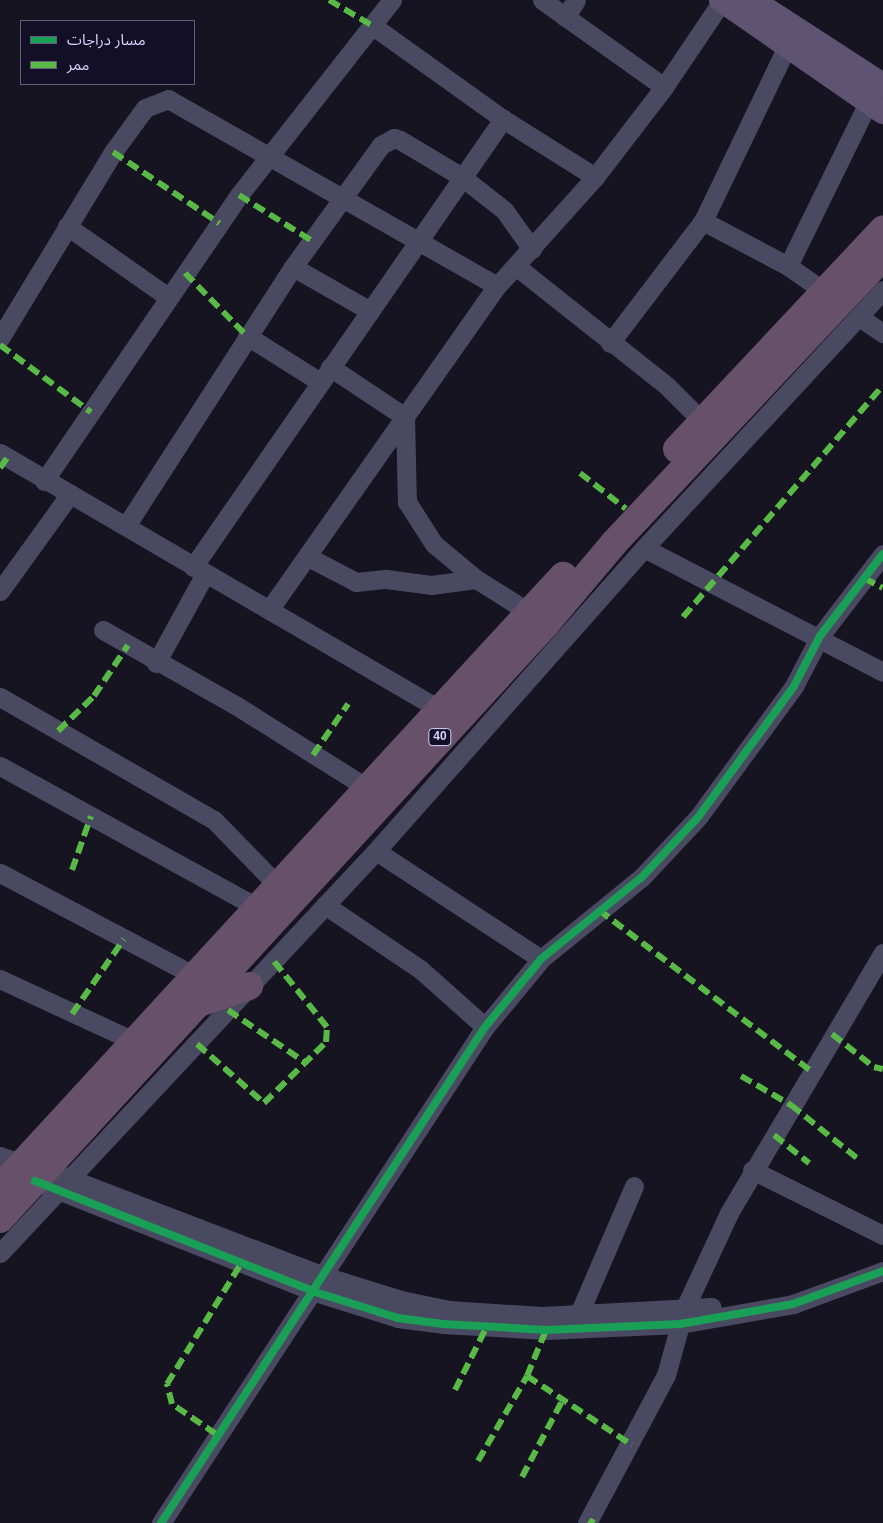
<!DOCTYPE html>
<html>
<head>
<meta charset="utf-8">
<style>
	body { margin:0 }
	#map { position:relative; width:883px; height:1523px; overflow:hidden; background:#161421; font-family:Helvetica,"Noto Sans Arabic",sans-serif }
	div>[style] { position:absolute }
	.minor>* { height:19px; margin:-9.5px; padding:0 9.5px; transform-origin:9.5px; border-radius:9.5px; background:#4a4962 }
	.major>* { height:24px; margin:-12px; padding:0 12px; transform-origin:12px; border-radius:12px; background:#5e5373 }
	.highway>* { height:28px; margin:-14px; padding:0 14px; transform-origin:14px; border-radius:14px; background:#67516a }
	.quiet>* { height:6px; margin-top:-3px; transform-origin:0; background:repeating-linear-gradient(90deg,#58b947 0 12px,transparent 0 18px) }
	.cycleway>* { height:8px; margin:-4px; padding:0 4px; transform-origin:4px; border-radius:4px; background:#1a9f57 }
	span { translate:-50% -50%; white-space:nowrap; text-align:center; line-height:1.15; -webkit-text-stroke:4.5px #130f26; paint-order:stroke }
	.shield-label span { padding:1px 4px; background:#130f26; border:1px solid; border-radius:4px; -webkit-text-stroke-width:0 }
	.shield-label { font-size:12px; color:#d9d4ff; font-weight:700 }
	.legend { position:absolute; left:20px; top:20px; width:175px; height:65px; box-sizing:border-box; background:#130f26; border:1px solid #625e7d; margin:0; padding:6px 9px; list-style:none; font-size:15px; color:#d9d4ff }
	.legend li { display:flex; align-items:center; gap:10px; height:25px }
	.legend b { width:25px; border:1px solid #625e7d }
</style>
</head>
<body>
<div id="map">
	<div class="minor">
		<div style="left:542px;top:0;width:150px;rotate:35.5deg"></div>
		<div style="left:565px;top:17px;width:20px;rotate:-57deg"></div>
		<div style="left:373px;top:26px;width:160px;rotate:35.6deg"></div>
		<div style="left:503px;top:119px;width:109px;rotate:32.2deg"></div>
		<div style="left:703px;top:221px;width:96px;rotate:27.9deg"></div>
		<div style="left:788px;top:266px;width:45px;rotate:35.1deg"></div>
		<div style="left:67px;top:226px;width:123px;rotate:35.1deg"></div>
		<div style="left:788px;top:266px;width:184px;rotate:-63.9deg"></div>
		<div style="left:293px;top:267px;width:89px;rotate:29.7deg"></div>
		<div style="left:517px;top:267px;width:191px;rotate:38.4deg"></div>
		<div style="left:667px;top:386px;width:49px;rotate:45deg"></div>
		<div style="left:883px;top:290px;width:352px;rotate:132.8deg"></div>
		<div style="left:644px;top:548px;width:269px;rotate:27.4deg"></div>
		<div style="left:859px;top:317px;width:29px;rotate:34deg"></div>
		<div style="left:247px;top:336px;width:86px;rotate:32.2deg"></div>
		<div style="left:0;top:338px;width:218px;rotate:-58.7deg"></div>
		<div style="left:113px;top:152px;width:54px;rotate:-54deg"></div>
		<div style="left:145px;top:108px;width:25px;rotate:-21deg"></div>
		<div style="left:168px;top:99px;width:378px;rotate:29.6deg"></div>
		<div style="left:610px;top:343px;width:153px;rotate:-52.7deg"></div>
		<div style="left:703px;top:221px;width:196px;rotate:-64.3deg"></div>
		<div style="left:330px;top:367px;width:90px;rotate:33.7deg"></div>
		<div style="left:405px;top:417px;width:85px;rotate:88.7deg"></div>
		<div style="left:407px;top:502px;width:50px;rotate:57.3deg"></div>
		<div style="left:434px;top:544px;width:55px;rotate:39.8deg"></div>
		<div style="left:476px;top:579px;width:73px;rotate:32.2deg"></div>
		<div style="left:0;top:453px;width:508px;rotate:30.25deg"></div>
		<div style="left:44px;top:481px;width:346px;rotate:-55.7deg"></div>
		<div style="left:239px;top:195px;width:248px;rotate:-51.9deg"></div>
		<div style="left:126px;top:526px;width:308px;rotate:-57.2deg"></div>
		<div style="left:293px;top:267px;width:150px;rotate:-54.2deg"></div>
		<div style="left:381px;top:145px;width:15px;rotate:-28deg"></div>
		<div style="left:394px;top:138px;width:6px;rotate:18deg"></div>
		<div style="left:400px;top:140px;width:72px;rotate:30.8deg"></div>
		<div style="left:462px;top:177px;width:53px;rotate:38.2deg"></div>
		<div style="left:504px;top:210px;width:48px;rotate:54.3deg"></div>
		<div style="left:308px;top:557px;width:54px;rotate:27.5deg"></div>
		<div style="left:356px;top:582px;width:30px;rotate:-6deg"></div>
		<div style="left:386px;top:579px;width:45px;rotate:7.6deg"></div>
		<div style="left:431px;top:585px;width:45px;rotate:-7.6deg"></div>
		<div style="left:193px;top:567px;width:545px;rotate:-55.32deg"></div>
		<div style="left:0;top:591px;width:120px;rotate:-54.2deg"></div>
		<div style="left:269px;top:610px;width:396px;rotate:-54.9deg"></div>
		<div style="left:497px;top:286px;width:147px;rotate:-48deg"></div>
		<div style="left:595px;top:177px;width:113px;rotate:-52.5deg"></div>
		<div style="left:664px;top:87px;width:104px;rotate:-56deg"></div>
		<div style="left:103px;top:630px;width:154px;rotate:29.6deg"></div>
		<div style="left:237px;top:706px;width:154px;rotate:32.2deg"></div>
		<div style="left:156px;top:663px;width:102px;rotate:-61.2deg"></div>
		<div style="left:0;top:697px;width:247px;rotate:29.9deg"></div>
		<div style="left:214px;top:820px;width:105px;rotate:45.8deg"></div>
		<div style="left:0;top:766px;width:294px;rotate:28.8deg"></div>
		<div style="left:376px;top:851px;width:405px;rotate:-48.5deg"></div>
		<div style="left:0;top:873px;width:221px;rotate:27.8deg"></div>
		<div style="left:325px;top:905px;width:115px;rotate:34deg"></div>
		<div style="left:420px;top:969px;width:87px;rotate:41.7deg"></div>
		<div style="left:0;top:979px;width:150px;rotate:24.9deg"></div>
		<div style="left:0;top:1156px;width:23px;rotate:20deg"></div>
		<div style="left:45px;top:1169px;width:299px;rotate:21deg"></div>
		<div style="left:324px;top:1276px;width:81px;rotate:17.3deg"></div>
		<div style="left:401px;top:1300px;width:49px;rotate:11.8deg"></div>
		<div style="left:449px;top:1310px;width:93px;rotate:3.7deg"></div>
		<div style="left:542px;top:1316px;width:170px;rotate:-3deg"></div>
		<div style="left:752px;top:1170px;width:146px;rotate:26.4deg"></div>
		<div style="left:35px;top:1181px;width:301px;rotate:21.6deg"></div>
		<div style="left:315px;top:1292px;width:87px;rotate:17.4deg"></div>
		<div style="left:398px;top:1318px;width:45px;rotate:7.6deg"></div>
		<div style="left:443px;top:1324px;width:103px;rotate:3.3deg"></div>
		<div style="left:546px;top:1330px;width:134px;rotate:-2.6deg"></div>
		<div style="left:680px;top:1324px;width:115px;rotate:-10deg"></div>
		<div style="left:793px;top:1304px;width:96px;rotate:-20.1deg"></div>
		<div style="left:0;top:1253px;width:550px;rotate:-46.91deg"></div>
		<div style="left:376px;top:851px;width:197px;rotate:33.2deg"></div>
		<div style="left:575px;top:1323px;width:149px;rotate:-66.7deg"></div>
		<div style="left:161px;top:1523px;width:592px;rotate:-56.85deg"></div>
		<div style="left:485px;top:1027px;width:88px;rotate:-50.5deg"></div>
		<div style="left:541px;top:959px;width:130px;rotate:-39.1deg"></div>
		<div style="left:642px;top:877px;width:83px;rotate:-46.9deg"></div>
		<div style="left:699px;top:816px;width:161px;rotate:-53.8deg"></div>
		<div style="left:794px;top:686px;width:56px;rotate:-62.5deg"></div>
		<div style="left:820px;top:636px;width:103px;rotate:-52.5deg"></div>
		<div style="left:587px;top:1523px;width:168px;rotate:-61.9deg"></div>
		<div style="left:666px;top:1375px;width:67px;rotate:-74.5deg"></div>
		<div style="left:684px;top:1310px;width:107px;rotate:-65.1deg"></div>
		<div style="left:729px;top:1213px;width:302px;rotate:-59.4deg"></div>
	</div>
	<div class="major">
		<div style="left:721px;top:0;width:197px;rotate:34.7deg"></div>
		<div style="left:752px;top:0;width:156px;rotate:33deg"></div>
	</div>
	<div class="highway">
		<div style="left:677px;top:449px;width:301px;rotate:-46.8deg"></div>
		<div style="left:199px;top:1003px;width:53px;rotate:-18.8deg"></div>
		<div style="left:0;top:1188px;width:832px;rotate:-47.39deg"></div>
		<div style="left:0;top:1219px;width:806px;rotate:-47.46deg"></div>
		<div style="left:545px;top:625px;width:107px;rotate:-49.9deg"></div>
		<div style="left:614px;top:543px;width:393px;rotate:-46.8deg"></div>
	</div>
	<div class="quiet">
		<div style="left:329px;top:0;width:51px;rotate:30.6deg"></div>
		<div style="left:113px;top:152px;width:128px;rotate:33.8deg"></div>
		<div style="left:239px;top:195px;width:86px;rotate:32.2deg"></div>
		<div style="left:185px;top:273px;width:88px;rotate:45.5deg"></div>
		<div style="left:0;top:345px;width:113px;rotate:36.4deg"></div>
		<div style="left:0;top:468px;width:12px;rotate:-55deg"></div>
		<div style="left:580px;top:473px;width:58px;rotate:38deg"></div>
		<div style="left:864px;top:578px;width:21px;rotate:28deg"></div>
		<div style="left:683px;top:617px;width:306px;rotate:-49.2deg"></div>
		<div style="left:58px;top:731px;width:50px;rotate:-44.2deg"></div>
		<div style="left:94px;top:696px;width:61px;rotate:-56.3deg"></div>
		<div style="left:313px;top:755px;width:62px;rotate:-55.5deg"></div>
		<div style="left:72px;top:870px;width:57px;rotate:-70.6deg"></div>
		<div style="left:599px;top:910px;width:266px;rotate:37.2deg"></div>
		<div style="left:228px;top:1010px;width:94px;rotate:34.2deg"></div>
		<div style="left:72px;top:1014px;width:91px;rotate:-55.3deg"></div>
		<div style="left:832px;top:1034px;width:53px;rotate:38.2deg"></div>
		<div style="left:874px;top:1067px;width:9px;rotate:13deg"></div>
		<div style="left:197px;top:1044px;width:89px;rotate:41.4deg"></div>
		<div style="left:264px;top:1103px;width:87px;rotate:-44.5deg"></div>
		<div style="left:326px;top:1042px;width:15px;rotate:-86deg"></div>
		<div style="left:327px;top:1027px;width:86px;rotate:-128.9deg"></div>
		<div style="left:741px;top:1076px;width:58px;rotate:30.1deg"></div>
		<div style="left:791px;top:1105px;width:85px;rotate:38.8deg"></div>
		<div style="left:774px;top:1135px;width:45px;rotate:38.7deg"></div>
		<div style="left:527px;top:1376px;width:126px;rotate:33.3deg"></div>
		<div style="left:455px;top:1390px;width:69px;rotate:-63.4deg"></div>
		<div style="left:216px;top:1434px;width:53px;rotate:-145.7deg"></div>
		<div style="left:172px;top:1404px;width:21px;rotate:-104deg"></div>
		<div style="left:167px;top:1384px;width:143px;rotate:-58.4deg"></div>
		<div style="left:478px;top:1461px;width:98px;rotate:-60deg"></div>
		<div style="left:527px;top:1376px;width:50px;rotate:-67.6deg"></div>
		<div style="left:522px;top:1477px;width:86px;rotate:-62.2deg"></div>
		<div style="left:589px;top:1520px;width:6px;rotate:31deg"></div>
	</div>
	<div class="cycleway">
		<div style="left:35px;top:1181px;width:301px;rotate:21.6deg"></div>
		<div style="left:315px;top:1292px;width:87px;rotate:17.4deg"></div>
		<div style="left:398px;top:1318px;width:45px;rotate:7.6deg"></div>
		<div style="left:443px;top:1324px;width:103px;rotate:3.3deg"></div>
		<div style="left:546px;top:1330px;width:134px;rotate:-2.6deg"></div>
		<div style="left:680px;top:1324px;width:115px;rotate:-10deg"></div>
		<div style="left:793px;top:1304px;width:96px;rotate:-20.1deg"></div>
		<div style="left:161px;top:1523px;width:592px;rotate:-56.85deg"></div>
		<div style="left:485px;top:1027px;width:88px;rotate:-50.5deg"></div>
		<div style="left:541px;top:959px;width:130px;rotate:-39.1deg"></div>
		<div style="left:642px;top:877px;width:83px;rotate:-46.9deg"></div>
		<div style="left:699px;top:816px;width:161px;rotate:-53.8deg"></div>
		<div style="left:794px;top:686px;width:56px;rotate:-62.5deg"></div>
		<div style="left:820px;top:636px;width:103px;rotate:-52.5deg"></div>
	</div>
	<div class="shield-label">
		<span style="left:440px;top:737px">40</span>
	</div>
	<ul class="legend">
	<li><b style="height:6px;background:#1a9f57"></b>مسار دراجات</li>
	<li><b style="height:6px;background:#58b947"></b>ممر</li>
	</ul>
</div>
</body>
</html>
